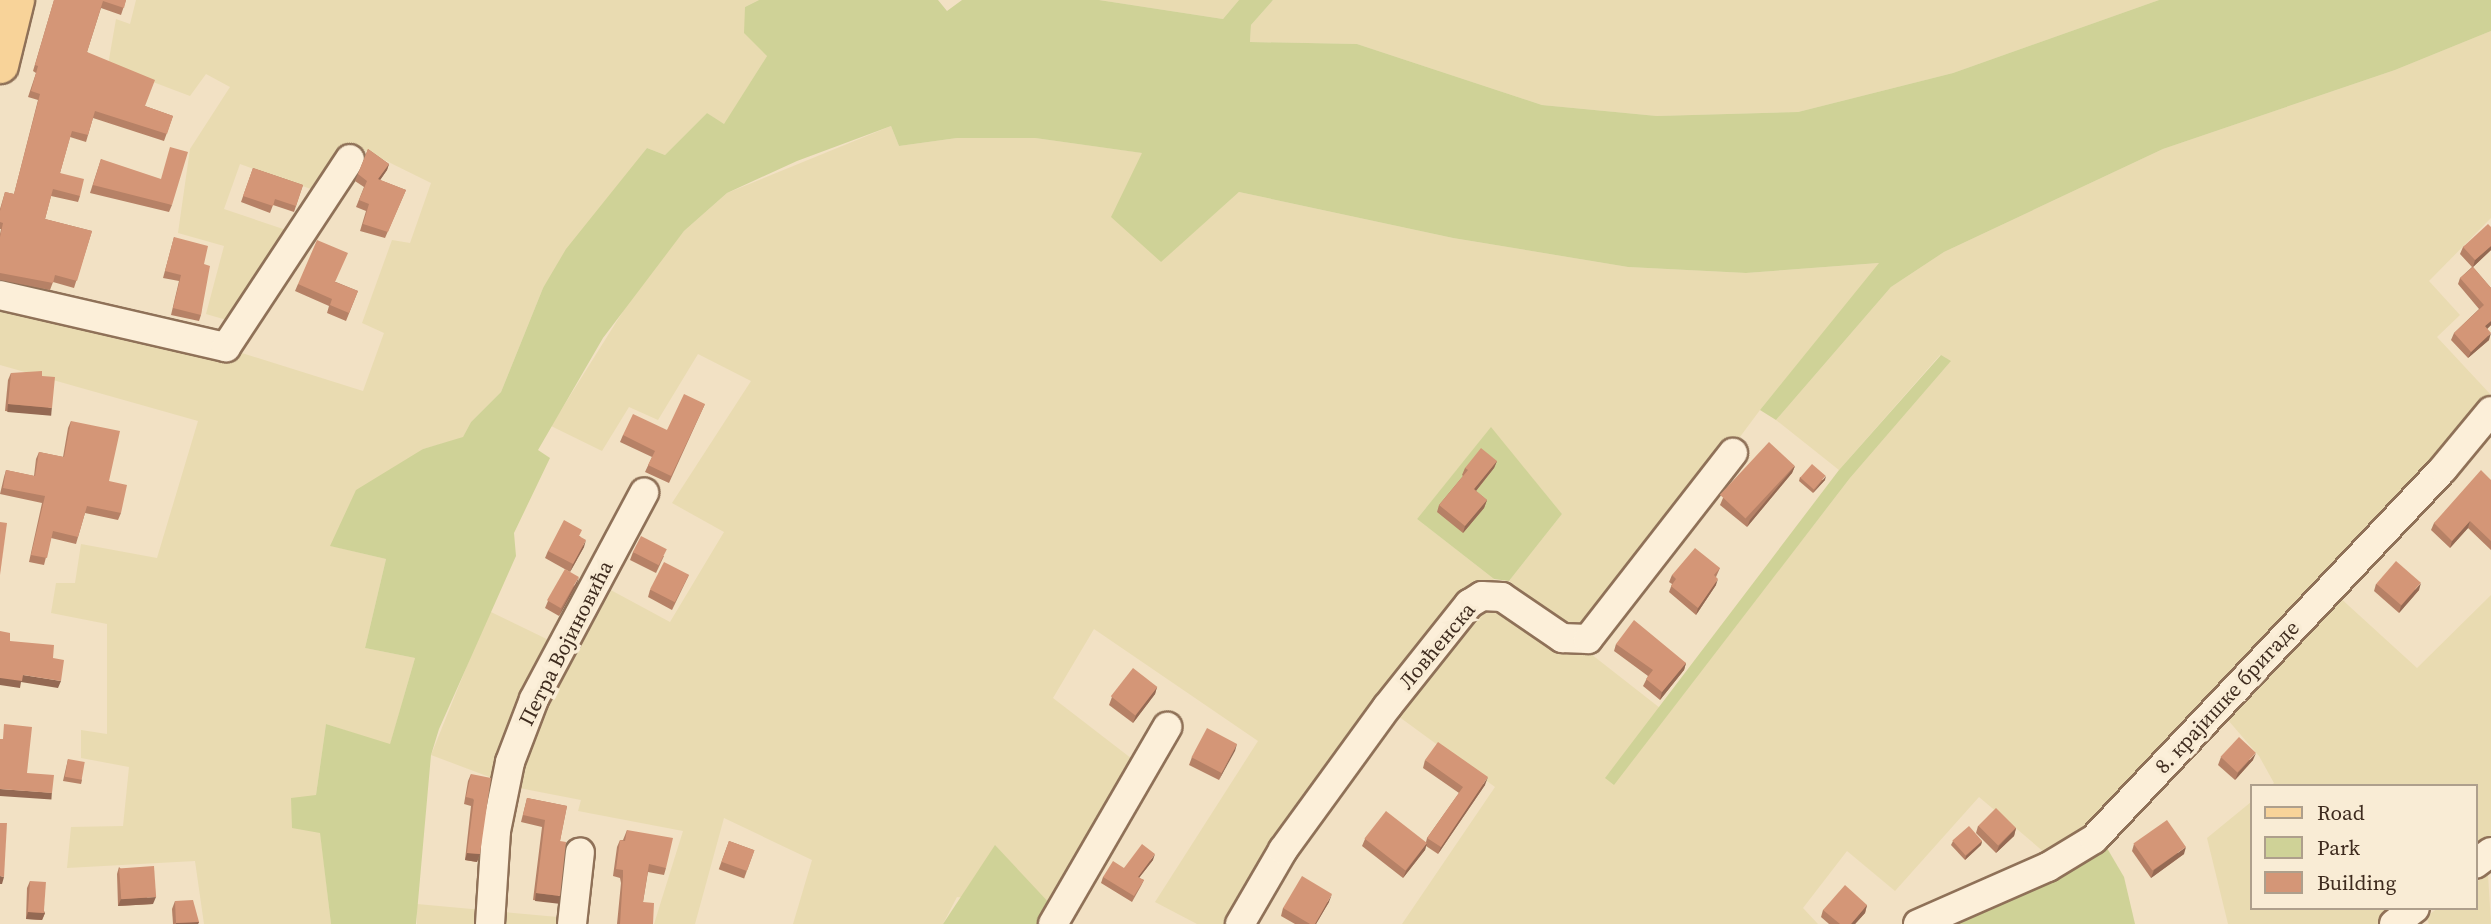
<!DOCTYPE html>
<html>
<head>
<meta charset="utf-8">
<style>
	body { margin:0 }
	#map { position:relative; width:2491px; height:924px; overflow:hidden; background:#f2e1c4; font-family:"Source Serif 4",serif }
	div>[style] { position:absolute }
	.farmland>* { inset:0; background:#e9dbb1 }
	.green>* { inset:0; background:#cfd297 }
	.roads { filter:drop-shadow(2px 0 #8f7158) drop-shadow(-2px 0 #8f7158) drop-shadow(0 2px #8f7158) drop-shadow(0 -2px #8f7158) }
	.minor>* { height:28px; margin:-14px; padding:0 14px; transform-origin:14px; border-radius:14px; background:#fcefd9 }
	.major>* { height:35px; margin:-17.5px; padding:0 17.5px; transform-origin:17.5px; border-radius:17.5px; background:#f8d399 }
	.wall>* { inset:0; background:#b68166; transform-origin:0 0 }
	.shaded-wall>* { inset:0; background:#946953; transform-origin:0 0 }
	.building>* { inset:0; background:#d49677; transform-origin:0 0 }
	span { translate:-50% -50%; white-space:nowrap; text-align:center; line-height:1.15; -webkit-text-stroke:7px #f9ecd5; paint-order:stroke }
	.street-label { font-size:21px; color:#3e2b1e }
	.legend { position:absolute; left:2250px; top:784px; width:228px; height:126px; box-sizing:border-box; background:#f9ecd5; border:2px solid #ae9f8c; margin:0; padding:9px 12px; list-style:none; font-size:21px; color:#3e2b1e }
	.legend li { display:flex; align-items:center; gap:14px; height:35px }
	.legend b { width:35px; border:2px solid #ae9f8c }
</style>
</head>
<body>
<div id="map">
	<div class="farmland">
		<div style="clip-path:polygon(136px 0,759px 0,745px 7px,767px 56px,724px 125px,707px 113px,665px 155px,647px 148px,543px 288px,501px 392px,471px 422px,463px 438px,423px 449px,331px 546px,386px 559px,365px 648px,415px 658px,390px 745px,326px 724px,316px 795px,331px 924px,204px 924px,195px 861px,67px 868px,71px 827px,123px 826px,129px 767px,81px 758px,81px 730px,107px 734px,107px 624px,51px 613px,56px 583px,75px 583px,81px 544px,157px 558px,198px 421px,0 365px,0 299px,242px 353px,363px 391px,384px 333px,362px 323px,392px 240px,410px 243px,431px 183px,354px 145px,328px 195px,240px 164px,224px 209px,295px 233px,237px 323px,206px 314px,224px 246px,178px 233px,190px 149px,230px 87px,206px 74px,190px 96px,108px 65px,116px 19px,130px 24px)"></div>
		<div style="clip-path:polygon(1099px 0,1239px 0,1223px 19px)"></div>
		<div style="clip-path:polygon(1273px 0,2159px 0,1953px 73px,1798px 112px,1657px 116px,1542px 105px,1357px 44px,1250px 42px,1251px 25px)"></div>
		<div style="clip-path:polygon(2491px 31px,2491px 218px,2429px 281px,2460px 315px,2437px 337px,2491px 395px,2448px 452px,2112px 812px,2051px 858px,1979px 797px,1895px 891px,1847px 851px,1803px 908px,1818px 924px,1402px 924px,1495px 787px,1398px 716px,1485px 603px,1582px 647px,1660px 708px,1606px 777px,1614px 784px,1850px 478px,1950px 362px,1940px 355px,1839px 470px,1776px 420px,1891px 287px,1944px 252px,2163px 149px,2395px 70px)"></div>
		<div style="clip-path:polygon(891px 126px,899px 146px,957px 138px,1035px 138px,1143px 153px,1160px 262px,1239px 192px,1453px 238px,1628px 267px,1746px 273px,1880px 263px,1760px 410px,1600px 625px,1571px 628px,1509px 581px,1562px 514px,1491px 428px,1417px 519px,1494px 579px,1234px 924px,1197px 924px,1155px 902px,1258px 741px,1094px 629px,1053px 698px,1136px 762px,1052px 906px,957px 897px,943px 924px,793px 924px,812px 860px,724px 818px,695px 924px,654px 924px,683px 831px,578px 811px,581px 800px,519px 788px,431px 755px,489px 611px,561px 646px,607px 588px,670px 622px,724px 532px,672px 503px,751px 381px,698px 354px,658px 420px,629px 407px,602px 451px,551px 426px,642px 281px,684px 231px,727px 193px)"></div>
		<div style="clip-path:polygon(2337px 595px,2417px 668px,2491px 595px,2491px 844px,2475px 855px,2475px 786px,2271px 786px,2274px 783px,2259px 756px,2221px 712px)"></div>
		<div style="clip-path:polygon(2251px 802px,2251px 908px,2401px 908px,2379px 924px,2228px 924px,2207px 838px)"></div>
		<div style="clip-path:polygon(2488px 874px,2491px 924px,2429px 924px,2426px 917px,2438px 908px,2475px 908px,2475px 883px)"></div>
		<div style="clip-path:polygon(417px 904px,558px 917px,559px 924px,417px 924px)"></div>
	</div>
	<div class="green">
		<div style="clip-path:polygon(759px 0,938px 0,947px 11px,962px 0,1099px 0,1223px 19px,1239px 0,1273px 0,1251px 25px,1250px 42px,1357px 44px,1542px 105px,1657px 116px,1798px 112px,1953px 73px,2159px 0,2491px 0,2491px 31px,2395px 70px,2163px 149px,1944px 252px,1891px 287px,1776px 420px,1760px 410px,1879px 263px,1746px 273px,1628px 267px,1453px 238px,1239px 192px,1161px 262px,1111px 217px,1142px 153px,1035px 138px,957px 138px,899px 146px,891px 126px,797px 161px,727px 193px,684px 231px,603px 338px,538px 450px,550px 458px,514px 533px,516px 556px,439px 729px,431px 755px,416px 924px,331px 924px,320px 833px,292px 828px,291px 798px,316px 795px,326px 724px,390px 744px,415px 658px,365px 648px,386px 559px,330px 546px,356px 490px,423px 449px,463px 437px,471px 422px,501px 392px,543px 288px,566px 249px,647px 148px,665px 155px,707px 113px,724px 124px,767px 56px,744px 33px,745px 7px)"></div>
		<div style="clip-path:polygon(1941px 355px,1951px 361px,1850px 478px,1614px 785px,1605px 778px,1839px 470px)"></div>
		<div style="clip-path:polygon(1491px 427px,1562px 514px,1509px 581px,1494px 579px,1417px 519px)"></div>
		<div style="clip-path:polygon(2104px 843px,2124px 877px,2135px 924px,1939px 924px)"></div>
		<div style="clip-path:polygon(995px 845px,1052px 906px,1042px 924px,943px 924px)"></div>
	</div>
	<div class="roads">
		<div class="minor">
			<div style="left:0;top:295px;width:232px;rotate:13deg"></div>
			<div style="left:226px;top:347px;width:225px;rotate:-56.6deg"></div>
			<div style="left:2475px;top:864px;width:20px;rotate:-37deg"></div>
			<div style="left:490px;top:924px;width:93px;rotate:-86.3deg"></div>
			<div style="left:496px;top:831px;width:70px;rotate:-78.5deg"></div>
			<div style="left:510px;top:762px;width:67px;rotate:-69.1deg"></div>
			<div style="left:534px;top:699px;width:234px;rotate:-61.9deg"></div>
			<div style="left:572px;top:924px;width:72px;rotate:-83.7deg"></div>
			<div style="left:1053px;top:924px;width:228px;rotate:-59.9deg"></div>
			<div style="left:1240px;top:924px;width:86px;rotate:-59.8deg"></div>
			<div style="left:1283px;top:850px;width:177px;rotate:-54deg"></div>
			<div style="left:1387px;top:707px;width:132px;rotate:-51.5deg"></div>
			<div style="left:1469px;top:604px;width:15px;rotate:-32deg"></div>
			<div style="left:1482px;top:596px;width:20px;rotate:3deg"></div>
			<div style="left:1502px;top:597px;width:73px;rotate:34.3deg"></div>
			<div style="left:1562px;top:638px;width:26px;rotate:2deg"></div>
			<div style="left:1588px;top:639px;width:236px;rotate:-52.1deg"></div>
			<div style="left:1918px;top:924px;width:142px;rotate:-23.7deg"></div>
			<div style="left:2048px;top:867px;width:54px;rotate:-31.3deg"></div>
			<div style="left:2094px;top:839px;width:509px;rotate:-46.67deg"></div>
			<div style="left:2443px;top:469px;width:75px;rotate:-50.4deg"></div>
			<div style="left:2394px;top:924px;width:26px;rotate:-37deg"></div>
		</div>
		<div class="major">
			<div style="left:0;top:65px;width:67px;rotate:-76.2deg"></div>
		</div>
	</div>
	<div class="wall">
		<div style="clip-path:polygon(54px 0,126px 0,121px 15px,101px 8px,87px 52px,145px 106px,173px 116px,164px 141px,93px 118px,86px 142px,70px 137px,60px 173px,80px 196px,78px 202px,51px 196px,45px 219px,92px 231px,74px 288px,53px 282px,50px 290px,0 280px,0 234px,1px 229px,0 229px,0 209px,5px 192px,14px 194px,38px 100px,28px 97px,36px 73px,33px 71px)"></div>
		<div style="clip-path:polygon(368px 149px,389px 164px,387px 170px,380px 180px,406px 190px,385px 238px,360px 231px,366px 211px,356px 207px,364px 187px,355px 181px)"></div>
		<div style="clip-path:polygon(101px 159px,172px 205px,169px 212px,90px 193px)"></div>
		<div style="clip-path:polygon(253px 168px,303px 185px,294px 212px,273px 205px,270px 213px,241px 202px)"></div>
		<div style="clip-path:polygon(2491px 227px,2491px 250px,2473px 267px,2491px 288px,2491px 325px,2487px 329px,2489px 340px,2468px 358px,2451px 340px,2454px 333px,2479px 309px,2458px 284px,2460px 278px,2472px 267px,2460px 254px,2463px 247px)"></div>
		<div style="clip-path:polygon(174px 237px,204px 264px,201px 315px,199px 321px,171px 315px,179px 281px,163px 278px)"></div>
		<div style="clip-path:polygon(336px 282px,358px 291px,346px 321px,327px 313px,329px 306px,295px 291px,298px 284px)"></div>
		<div style="clip-path:polygon(11px 373px,42px 376px,50px 415px,5px 411px,8px 380px)"></div>
		<div style="clip-path:polygon(705px 404px,669px 483px,645px 472px,652px 457px,620px 442px,623px 435px,667px 430px)"></div>
		<div style="clip-path:polygon(71px 421px,109px 481px,121px 513px,118px 520px,85px 513px,76px 544px,51px 538px,44px 565px,29px 562px,42px 503px,0 494px,4px 477px,6px 470px,34px 476px,36px 459px,39px 452px,63px 457px,68px 428px)"></div>
		<div style="clip-path:polygon(1497px 461px,1494px 468px,1476px 491px,1487px 500px,1484px 508px,1463px 533px,1437px 512px,1439px 505px,1463px 476px,1462px 475px,1465px 468px)"></div>
		<div style="clip-path:polygon(1795px 466px,1792px 473px,1747px 527px,1720px 505px,1723px 498px)"></div>
		<div style="clip-path:polygon(1800px 477px,1825px 480px,1813px 493px,1799px 481px)"></div>
		<div style="clip-path:polygon(2491px 480px,2491px 550px,2468px 528px,2450px 548px,2431px 530px,2434px 523px)"></div>
		<div style="clip-path:polygon(580px 536px,584px 547px,570px 572px,545px 558px,548px 551px)"></div>
		<div style="clip-path:polygon(633px 552px,664px 556px,656px 573px,630px 560px)"></div>
		<div style="clip-path:polygon(1720px 568px,1716px 577px,1716px 585px,1696px 615px,1669px 592px,1672px 584px,1669px 582px,1672px 575px)"></div>
		<div style="clip-path:polygon(689px 575px,672px 610px,648px 597px,650px 590px)"></div>
		<div style="clip-path:polygon(577px 584px,559px 616px,545px 608px,548px 601px)"></div>
		<div style="clip-path:polygon(2376px 584px,2419px 590px,2399px 613px,2374px 591px)"></div>
		<div style="clip-path:polygon(1616px 644px,1686px 663px,1684px 670px,1660px 700px,1643px 686px,1648px 676px,1614px 651px)"></div>
		<div style="clip-path:polygon(1157px 687px,1155px 694px,1133px 723px,1109px 705px,1112px 697px)"></div>
		<div style="clip-path:polygon(1237px 744px,1219px 780px,1189px 765px,1192px 757px)"></div>
		<div style="clip-path:polygon(2221px 757px,2253px 760px,2235px 780px,2218px 765px)"></div>
		<div style="clip-path:polygon(68px 759px,82px 780px,81px 784px,63px 781px)"></div>
		<div style="clip-path:polygon(1425px 760px,1485px 785px,1438px 854px,1426px 846px,1425px 850px,1403px 878px,1362px 846px,1365px 839px,1426px 842px,1427px 838px,1459px 793px,1423px 768px)"></div>
		<div style="clip-path:polygon(471px 774px,480px 854px,477px 862px,465px 860px,471px 806px,464px 804px,468px 781px)"></div>
		<div style="clip-path:polygon(527px 798px,567px 806px,560px 841px,558px 903px,533px 900px,542px 827px,521px 822px)"></div>
		<div style="clip-path:polygon(1978px 826px,2016px 828px,2014px 836px,1996px 853px,1976px 833px)"></div>
		<div style="clip-path:polygon(627px 830px,666px 868px,664px 875px,648px 872px,643px 902px,653px 924px,617px 924px,621px 883px,620px 878px,613px 876px,617px 847px,620px 840px,623px 840px)"></div>
		<div style="left:729px;top:841px;width:27px;height:30px;rotate:20deg"></div>
		<div style="clip-path:polygon(1953px 841px,1982px 841px,1981px 845px,1965px 860px,1951px 845px)"></div>
		<div style="clip-path:polygon(2134px 844px,2184px 854px,2151px 878px,2132px 851px)"></div>
		<div style="clip-path:polygon(1153px 860px,1139px 878px,1144px 880px,1141px 886px,1132px 902px,1101px 883px,1103px 877px,1124px 868px)"></div>
		<div style="clip-path:polygon(119px 867px,153px 904px,118px 906px,117px 874px)"></div>
		<div style="clip-path:polygon(30px 881px,45px 913px,42px 920px,26px 919px,27px 888px)"></div>
		<div style="clip-path:polygon(175px 901px,199px 922px,198px 924px,173px 924px,172px 909px)"></div>
		<div style="clip-path:polygon(1329px 902px,1316px 924px,1295px 924px,1281px 916px,1283px 908px)"></div>
		<div style="clip-path:polygon(1867px 905px,1865px 913px,1855px 924px,1829px 924px,1821px 917px,1823px 910px)"></div>
	</div>
	<div class="shaded-wall">
		<div style="clip-path:polygon(389px 164px,387px 170px,376px 186px,378px 179px)"></div>
		<div style="clip-path:polygon(2491px 246px,2491px 250px,2473px 267px,2475px 260px)"></div>
		<div style="clip-path:polygon(2491px 321px,2491px 325px,2483px 333px,2485px 326px)"></div>
		<div style="clip-path:polygon(2491px 333px,2489px 340px,2468px 358px,2471px 352px)"></div>
		<div style="left:8px;top:404px;width:44px;height:8px;rotate:5deg"></div>
		<div style="clip-path:polygon(1497px 461px,1494px 468px,1471px 497px,1474px 489px)"></div>
		<div style="clip-path:polygon(1795px 466px,1792px 473px,1747px 527px,1750px 520px)"></div>
		<div style="clip-path:polygon(1826px 476px,1825px 480px,1813px 493px,1815px 490px)"></div>
		<div style="clip-path:polygon(1487px 500px,1484px 508px,1463px 533px,1465px 526px)"></div>
		<div style="clip-path:polygon(2470px 521px,2468px 528px,2450px 548px,2452px 541px)"></div>
		<div style="clip-path:polygon(586px 540px,584px 547px,570px 572px,573px 564px)"></div>
		<div style="clip-path:polygon(579px 577px,577px 584px,559px 616px,562px 609px)"></div>
		<div style="clip-path:polygon(1718px 579px,1716px 585px,1696px 615px,1698px 608px)"></div>
		<div style="clip-path:polygon(2421px 583px,2419px 590px,2399px 613px,2401px 606px)"></div>
		<div style="clip-path:polygon(1686px 663px,1684px 670px,1660px 700px,1662px 692px)"></div>
		<div style="clip-path:polygon(23px 675px,61px 681px,58px 688px,21px 682px,20px 688px,0 685px,0 678px)"></div>
		<div style="clip-path:polygon(1157px 687px,1155px 694px,1133px 723px,1136px 715px)"></div>
		<div style="clip-path:polygon(1237px 744px,1235px 751px,1219px 780px,1222px 773px)"></div>
		<div style="clip-path:polygon(2256px 753px,2253px 760px,2235px 780px,2238px 773px)"></div>
		<div style="clip-path:polygon(1488px 777px,1485px 785px,1438px 854px,1441px 847px)"></div>
		<div style="left:0;top:789px;width:52px;height:7px;rotate:4deg"></div>
		<div style="clip-path:polygon(2016px 828px,2014px 836px,1996px 853px,1999px 846px)"></div>
		<div style="clip-path:polygon(1982px 841px,1981px 845px,1965px 860px,1966px 856px)"></div>
		<div style="clip-path:polygon(1427px 843px,1425px 850px,1403px 878px,1406px 871px)"></div>
		<div style="clip-path:polygon(2186px 847px,2184px 854px,2151px 878px,2154px 870px)"></div>
		<div style="clip-path:polygon(467px 853px,480px 854px,477px 862px,465px 860px)"></div>
		<div style="clip-path:polygon(1155px 854px,1153px 860px,1135px 883px,1138px 877px)"></div>
		<div style="clip-path:polygon(0 876px,4px 877px,2px 884px,0 884px)"></div>
		<div style="left:536px;top:893px;width:24px;height:8px;rotate:7deg"></div>
		<div style="clip-path:polygon(1332px 894px,1329px 902px,1316px 924px,1315px 924px)"></div>
		<div style="clip-path:polygon(156px 897px,153px 904px,118px 906px,121px 899px)"></div>
		<div style="clip-path:polygon(1867px 905px,1865px 913px,1855px 924px,1851px 924px)"></div>
		<div style="clip-path:polygon(28px 912px,45px 913px,42px 920px,26px 919px)"></div>
		<div style="clip-path:polygon(199px 922px,198px 924px,176px 924px,176px 923px)"></div>
	</div>
	<div class="building">
		<div style="clip-path:polygon(54px 0,126px 0,124px 8px,103px 1px,87px 52px,155px 80px,145px 106px,173px 116px,167px 134px,95px 111px,88px 135px,72px 131px,60px 173px,84px 179px,80px 196px,53px 189px,45px 219px,92px 231px,77px 281px,55px 275px,53px 283px,0 273px,0 237px,3px 223px,0 222px,0 211px,5px 192px,14px 194px,40px 94px,31px 91px,38px 66px,35px 65px)"></div>
		<div style="clip-path:polygon(170px 147px,188px 152px,172px 205px,93px 185px,101px 159px,161px 179px)"></div>
		<div style="clip-path:polygon(368px 149px,389px 164px,378px 179px,406px 190px,388px 232px,363px 224px,369px 204px,359px 200px,367px 181px,358px 174px)"></div>
		<div style="clip-path:polygon(253px 168px,303px 185px,296px 206px,275px 199px,273px 206px,243px 196px)"></div>
		<div style="clip-path:polygon(2488px 224px,2491px 227px,2491px 246px,2475px 260px,2463px 247px)"></div>
		<div style="clip-path:polygon(174px 237px,208px 246px,204px 264px,210px 266px,201px 315px,173px 308px,181px 275px,165px 271px)"></div>
		<div style="clip-path:polygon(317px 240px,348px 253px,335px 282px,358px 291px,349px 313px,330px 305px,332px 299px,298px 284px)"></div>
		<div style="clip-path:polygon(2473px 267px,2491px 288px,2491px 321px,2485px 326px,2491px 333px,2471px 352px,2454px 333px,2484px 305px,2460px 278px)"></div>
		<div style="clip-path:polygon(42px 371px,42px 376px,55px 377px,52px 408px,8px 404px,11px 373px)"></div>
		<div style="clip-path:polygon(684px 394px,705px 404px,671px 476px,648px 465px,655px 451px,623px 435px,633px 414px,667px 430px)"></div>
		<div style="clip-path:polygon(71px 421px,120px 431px,109px 481px,127px 485px,121px 513px,87px 506px,78px 537px,53px 531px,47px 558px,31px 555px,45px 496px,3px 488px,6px 470px,35px 476px,39px 452px,64px 457px)"></div>
		<div style="left:1769px;top:442px;width:35px;height:72px;rotate:43deg"></div>
		<div style="clip-path:polygon(1481px 448px,1497px 461px,1474px 489px,1487px 500px,1465px 526px,1439px 505px,1468px 470px,1465px 468px)"></div>
		<div style="left:1812px;top:464px;width:18px;height:18px;rotate:41deg"></div>
		<div style="clip-path:polygon(2481px 470px,2491px 480px,2491px 541px,2470px 521px,2452px 541px,2434px 523px)"></div>
		<div style="clip-path:polygon(564px 520px,582px 530px,579px 536px,586px 540px,573px 564px,548px 551px)"></div>
		<div style="clip-path:polygon(0 522px,7px 523px,0 575px)"></div>
		<div style="left:641px;top:536px;width:29px;height:18px;rotate:27deg"></div>
		<div style="clip-path:polygon(1695px 548px,1720px 568px,1714px 575px,1718px 579px,1698px 608px,1671px 586px,1676px 579px,1672px 575px)"></div>
		<div style="left:2396px;top:561px;width:33px;height:30px;rotate:41deg"></div>
		<div style="left:664px;top:562px;width:28px;height:31px;rotate:27deg"></div>
		<div style="left:565px;top:569px;width:16px;height:36px;rotate:30deg"></div>
		<div style="clip-path:polygon(1634px 620px,1686px 663px,1662px 692px,1646px 679px,1653px 670px,1616px 644px)"></div>
		<div style="clip-path:polygon(0 631px,10px 633px,10px 641px,54px 645px,53px 658px,64px 660px,61px 681px,23px 675px,22px 681px,0 678px)"></div>
		<div style="left:1133px;top:668px;width:31px;height:36px;rotate:38deg"></div>
		<div style="clip-path:polygon(4px 724px,32px 727px,27px 773px,54px 775px,52px 793px,0 789px,0 739px,3px 739px)"></div>
		<div style="left:1207px;top:728px;width:34px;height:33px;rotate:28deg"></div>
		<div style="left:2239px;top:737px;width:23px;height:27px;rotate:43deg"></div>
		<div style="clip-path:polygon(1438px 742px,1488px 777px,1441px 847px,1427px 838px,1463px 787px,1425px 760px)"></div>
		<div style="left:68px;top:759px;width:17px;height:18px;rotate:10deg"></div>
		<div style="clip-path:polygon(471px 774px,491px 778px,480px 854px,467px 853px,474px 799px,466px 797px)"></div>
		<div style="clip-path:polygon(527px 798px,567px 806px,560px 841px,566px 842px,560px 896px,536px 893px,545px 820px,523px 815px)"></div>
		<div style="left:1996px;top:808px;width:28px;height:25px;rotate:45deg"></div>
		<div style="left:1386px;top:811px;width:52px;height:35px;rotate:38deg"></div>
		<div style="left:2167px;top:820px;width:33px;height:41px;rotate:55deg"></div>
		<div style="clip-path:polygon(0 823px,7px 823px,4px 877px,0 876px)"></div>
		<div style="left:1969px;top:826px;width:20px;height:22px;rotate:49deg"></div>
		<div style="clip-path:polygon(627px 830px,673px 838px,666px 868px,649px 864px,643px 902px,654px 903px,653px 924px,620px 924px,623px 876px,623px 870px,616px 869px,620px 840px,625px 841px)"></div>
		<div style="left:729px;top:841px;width:27px;height:22px;rotate:20deg"></div>
		<div style="clip-path:polygon(1142px 844px,1155px 854px,1138px 877px,1144px 880px,1134px 896px,1103px 877px,1113px 861px,1124px 868px)"></div>
		<div style="left:154px;top:866px;width:31px;height:35px;rotate:86deg"></div>
		<div style="clip-path:polygon(1302px 876px,1332px 894px,1315px 924px,1310px 924px,1283px 908px)"></div>
		<div style="left:30px;top:881px;width:16px;height:31px;rotate:4deg"></div>
		<div style="clip-path:polygon(1845px 885px,1867px 905px,1851px 924px,1840px 924px,1823px 910px)"></div>
		<div style="clip-path:polygon(193px 900px,199px 922px,176px 923px,175px 901px)"></div>
	</div>
	<div class="street-label">
		<span style="left:566px;top:643px;rotate:-63deg">Петра Војиновића</span>
		<span style="left:1437px;top:646px;rotate:-50deg">Ловћенска</span>
		<span style="left:2227px;top:697px;rotate:-47deg">8. крајишке бригаде</span>
	</div>
	<ul class="legend">
	<li><b style="height:9px;background:#f8d399"></b>Road</li>
	<li><b style="height:19px;background:#cfd297"></b>Park</li>
	<li><b style="height:19px;background:#d49677"></b>Building</li>
	</ul>
</div>
</body>
</html>
